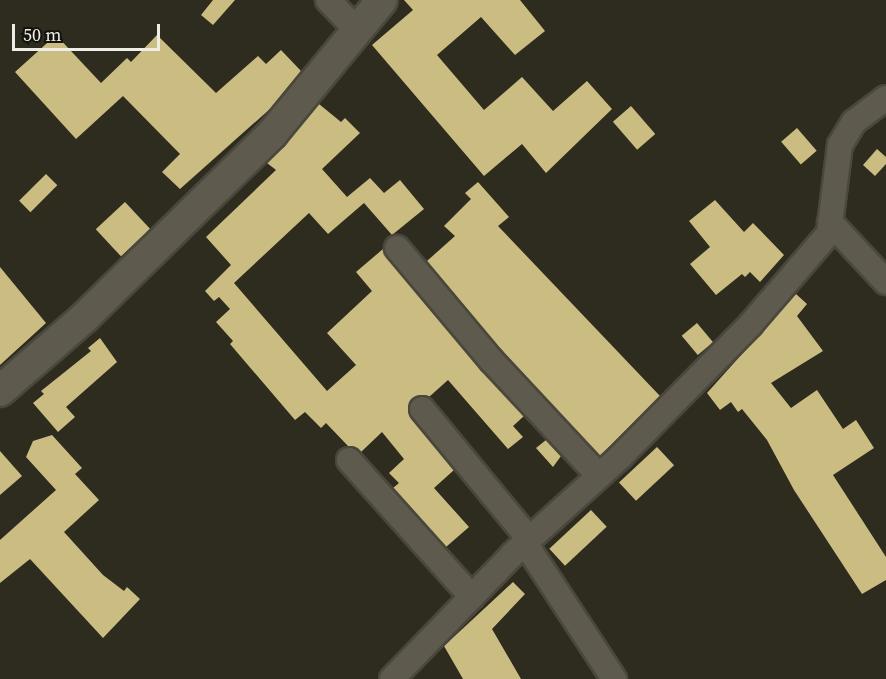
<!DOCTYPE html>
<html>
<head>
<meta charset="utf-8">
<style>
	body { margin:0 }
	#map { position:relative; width:886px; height:679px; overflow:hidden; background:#2e2b1f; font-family:"Source Serif 4",serif }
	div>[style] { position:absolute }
	.building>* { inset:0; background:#cbbd82; transform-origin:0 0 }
	.roads { filter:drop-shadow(2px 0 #4a483d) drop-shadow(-2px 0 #4a483d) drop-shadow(0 2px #4a483d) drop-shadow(0 -2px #4a483d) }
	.minor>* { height:24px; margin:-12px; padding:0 12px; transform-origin:12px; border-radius:12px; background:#5e5a4e }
	.tertiary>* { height:30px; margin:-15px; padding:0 15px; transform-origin:15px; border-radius:15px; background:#5e5a4e }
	span { translate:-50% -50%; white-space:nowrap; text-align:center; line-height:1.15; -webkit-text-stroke:6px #14130e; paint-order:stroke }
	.scale { position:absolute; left:12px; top:24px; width:148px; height:27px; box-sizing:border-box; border:3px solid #efeee6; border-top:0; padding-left:8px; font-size:18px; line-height:21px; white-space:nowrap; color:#efeee6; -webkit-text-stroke:4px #14130e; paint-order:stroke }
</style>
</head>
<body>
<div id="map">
	<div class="building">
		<div style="clip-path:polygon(213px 0,235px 0,213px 25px,201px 15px)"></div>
		<div style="clip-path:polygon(404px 0,520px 0,545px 31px,515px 55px,481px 17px,437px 55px,484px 110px,522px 77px,553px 111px,587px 81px,612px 109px,546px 173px,522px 144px,484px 176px,372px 45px,413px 10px)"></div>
		<div style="clip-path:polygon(56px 35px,101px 83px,127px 58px,131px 62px,157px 35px,216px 93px,258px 56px,266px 64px,281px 50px,301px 71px,271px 108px,180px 189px,162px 172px,180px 154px,123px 96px,76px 139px,15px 72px)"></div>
		<div style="clip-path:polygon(319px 104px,341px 122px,345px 118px,360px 133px,322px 169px,347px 197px,370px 178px,384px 193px,400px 180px,424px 209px,392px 235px,364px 203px,328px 234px,309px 213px,234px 283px,327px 391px,356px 365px,327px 333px,372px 291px,356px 272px,383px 249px,480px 369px,524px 416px,513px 426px,523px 437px,508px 449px,448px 380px,429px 397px,419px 395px,409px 403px,411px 418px,454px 470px,434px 488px,469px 527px,446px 547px,393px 488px,399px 483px,389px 473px,404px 459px,382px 432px,361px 452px,348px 446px,326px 423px,321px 428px,305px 412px,295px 420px,230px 344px,233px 341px,216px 322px,230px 309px,219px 297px,214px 301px,205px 291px,231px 265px,206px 237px,276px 170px,267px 163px)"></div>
		<div style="left:631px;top:106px;width:37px;height:24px;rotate:49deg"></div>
		<div style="left:797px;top:128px;width:30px;height:21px;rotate:49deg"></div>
		<div style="clip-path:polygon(877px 149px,886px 157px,886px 164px,875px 176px,863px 165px)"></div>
		<div style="left:46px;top:174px;width:16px;height:38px;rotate:45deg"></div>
		<div style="clip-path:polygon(478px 182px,509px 217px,498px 226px,660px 396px,600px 456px,502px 351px,427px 261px,455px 236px,444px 226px,471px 199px,465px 193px)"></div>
		<div style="clip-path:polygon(715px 200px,744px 232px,753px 223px,784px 255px,760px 282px,750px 272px,745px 277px,742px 274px,716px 295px,690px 264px,710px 247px,689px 221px)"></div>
		<div style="left:125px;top:202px;width:37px;height:40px;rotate:47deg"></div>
		<div style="clip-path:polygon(0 267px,46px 323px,0 365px)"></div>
		<div style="clip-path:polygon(796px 294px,807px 304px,797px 316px,823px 351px,771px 383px,791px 408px,817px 390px,843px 429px,856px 420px,874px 448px,833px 475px,886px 557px,886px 580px,862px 594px,794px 490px,767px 440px,742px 409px,738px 412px,731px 402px,720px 410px,707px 393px)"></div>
		<div style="left:697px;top:323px;width:25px;height:20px;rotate:50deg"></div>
		<div style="clip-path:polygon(100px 338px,117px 362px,66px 407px,75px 417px,58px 432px,33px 403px,44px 394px,41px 391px,91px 351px,88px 348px)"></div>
		<div style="clip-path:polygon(52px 435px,82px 468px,75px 474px,99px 500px,64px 532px,103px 575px,124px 591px,127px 587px,140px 599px,103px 638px,30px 559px,0 583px,0 540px,56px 490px,26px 457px,33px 441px)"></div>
		<div style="clip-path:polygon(546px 440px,561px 456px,553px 467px,536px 448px)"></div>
		<div style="left:657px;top:447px;width:25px;height:52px;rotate:47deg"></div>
		<div style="clip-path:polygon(0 451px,22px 476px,0 495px)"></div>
		<div style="left:591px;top:510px;width:23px;height:57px;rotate:47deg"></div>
		<div style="clip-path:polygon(513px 582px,525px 594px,492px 629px,521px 679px,463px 679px,444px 646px)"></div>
	</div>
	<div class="roads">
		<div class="minor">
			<div style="left:328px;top:0;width:42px;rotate:46deg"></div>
			<div style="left:830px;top:222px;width:82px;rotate:47deg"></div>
			<div style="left:397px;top:248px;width:146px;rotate:50deg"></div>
			<div style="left:491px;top:360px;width:158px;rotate:47deg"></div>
			<div style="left:422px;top:409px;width:168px;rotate:50.5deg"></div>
			<div style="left:349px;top:460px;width:184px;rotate:48.1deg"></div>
			<div style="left:525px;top:543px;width:163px;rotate:56.8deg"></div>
			<div style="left:392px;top:679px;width:173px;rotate:-45.9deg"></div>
			<div style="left:512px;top:555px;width:147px;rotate:-42.2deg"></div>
			<div style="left:621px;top:456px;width:184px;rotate:-45.4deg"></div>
			<div style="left:750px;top:325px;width:121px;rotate:-49.3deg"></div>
			<div style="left:829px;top:233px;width:89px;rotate:-82.9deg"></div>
			<div style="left:840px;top:145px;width:27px;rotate:-59deg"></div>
			<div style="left:854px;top:122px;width:40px;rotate:-37deg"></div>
		</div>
		<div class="tertiary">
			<div style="left:0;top:391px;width:113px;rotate:-41deg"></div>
			<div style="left:85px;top:317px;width:262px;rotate:-44.4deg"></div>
			<div style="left:272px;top:134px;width:173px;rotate:-50.6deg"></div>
		</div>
	</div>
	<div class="scale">50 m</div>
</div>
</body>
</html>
